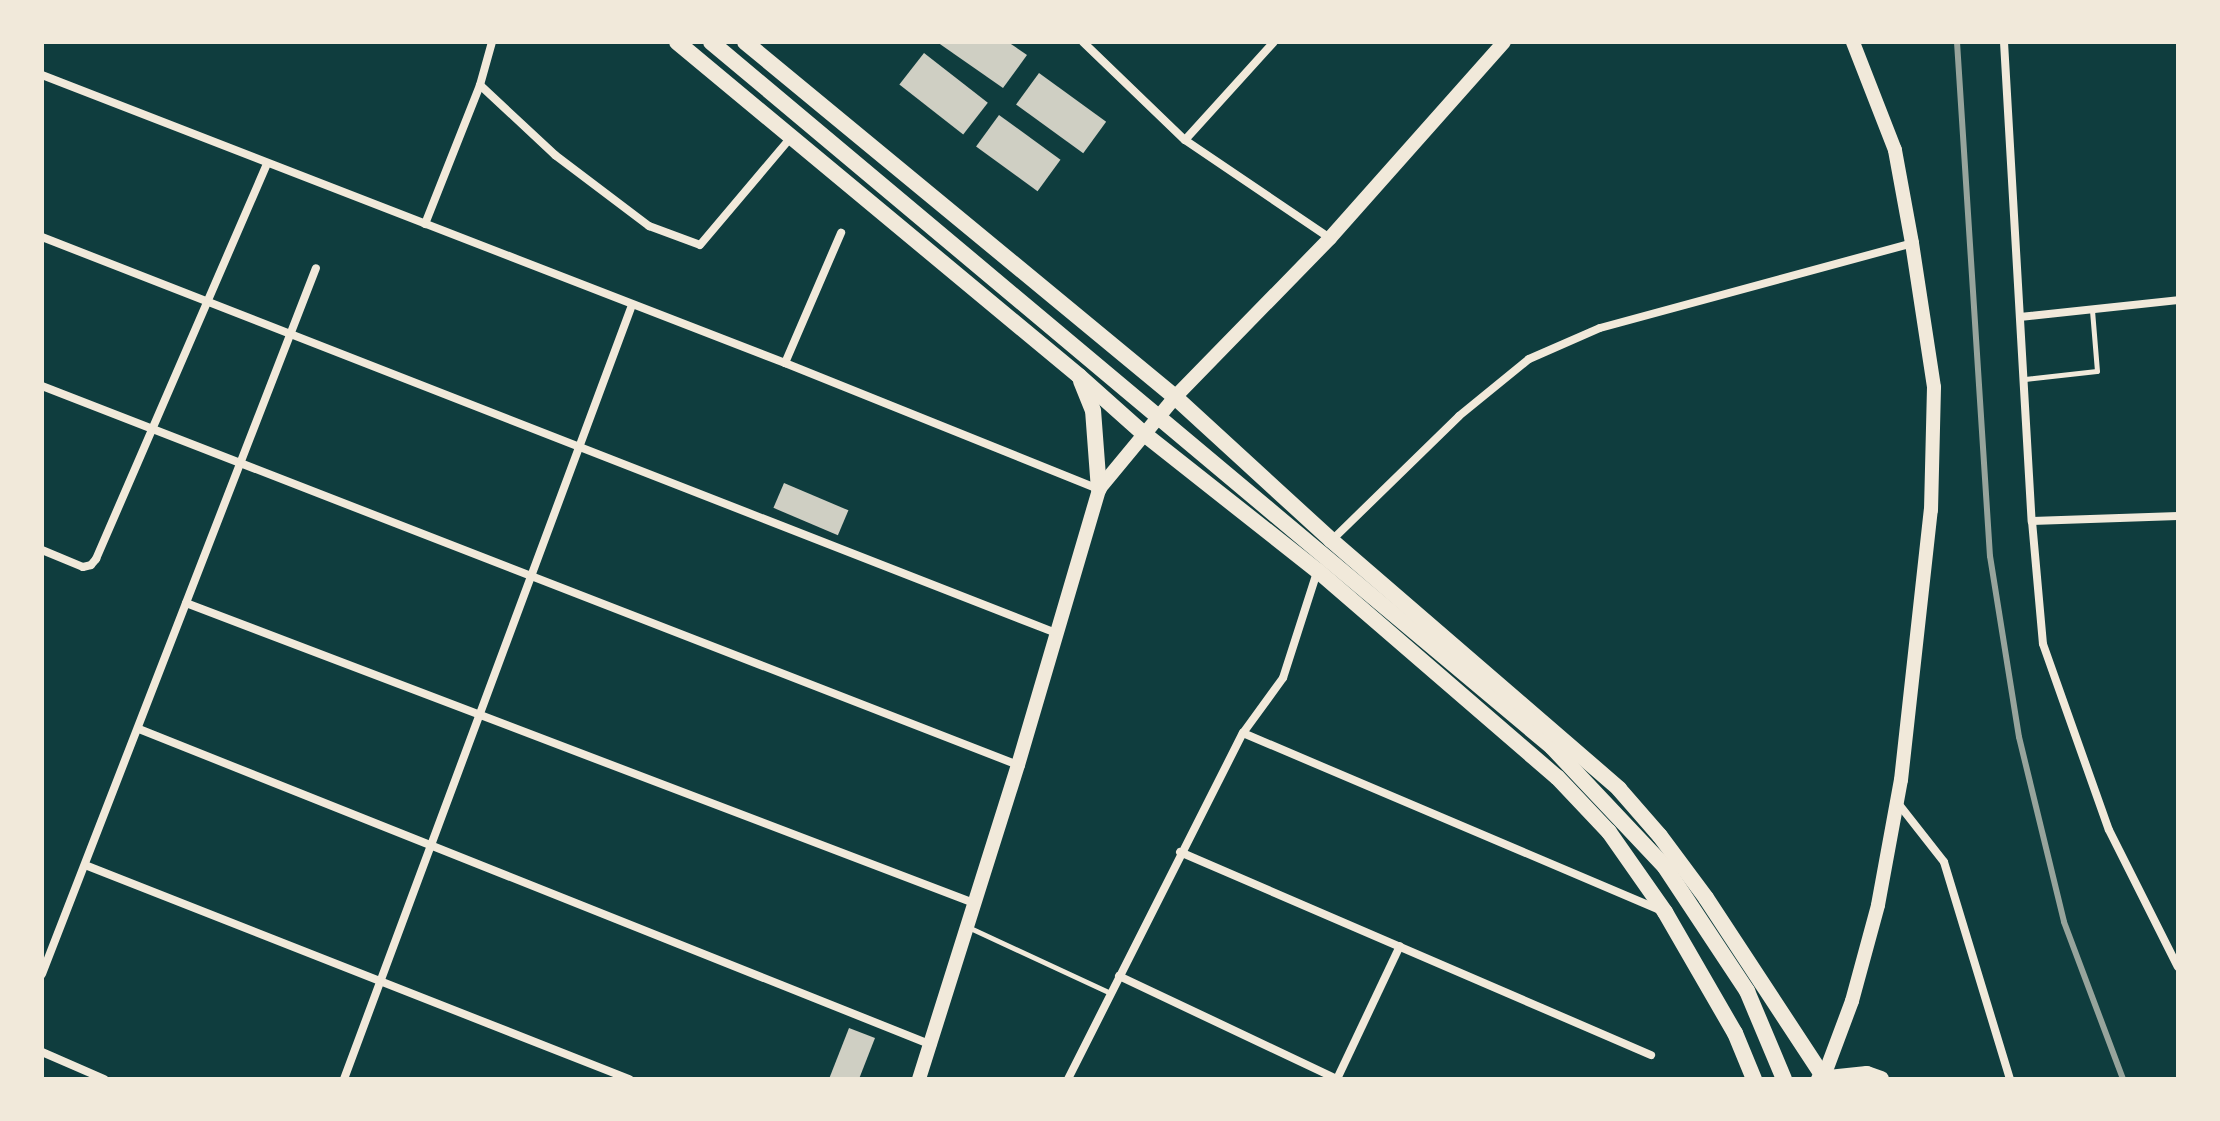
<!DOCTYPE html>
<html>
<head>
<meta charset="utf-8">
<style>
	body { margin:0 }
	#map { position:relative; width:2220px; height:1121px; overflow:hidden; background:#0f3d3e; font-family:"Open Sans",sans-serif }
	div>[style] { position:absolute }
	.building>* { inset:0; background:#cfcfc3; transform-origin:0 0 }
	.service>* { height:5px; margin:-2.5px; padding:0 2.5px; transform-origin:2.5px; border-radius:2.5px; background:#f1e9da }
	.minor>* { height:8px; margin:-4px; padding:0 4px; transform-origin:4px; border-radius:4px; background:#f1e9da }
	.secondary>* { height:14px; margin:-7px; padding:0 7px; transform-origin:7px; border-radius:7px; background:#f1e9da }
	.primary>* { height:16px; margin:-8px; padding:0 8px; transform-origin:8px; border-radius:8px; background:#f1e9da }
	.rail>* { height:6px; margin:-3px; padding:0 3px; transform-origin:3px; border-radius:3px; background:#97a49c }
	span { translate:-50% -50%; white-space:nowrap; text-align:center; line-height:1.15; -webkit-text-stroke:8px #f1e9da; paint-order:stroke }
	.frame { position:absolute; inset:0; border:44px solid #f1e9da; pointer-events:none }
</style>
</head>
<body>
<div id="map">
	<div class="building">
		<div style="clip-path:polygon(937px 42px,1008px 42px,1027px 55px,1003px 88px)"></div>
		<div style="left:924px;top:53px;width:81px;height:40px;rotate:38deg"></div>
		<div style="left:1039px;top:73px;width:83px;height:39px;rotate:36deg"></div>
		<div style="left:999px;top:115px;width:76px;height:39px;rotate:36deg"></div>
		<div style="left:784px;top:483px;width:70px;height:27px;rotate:23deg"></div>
		<div style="clip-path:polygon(849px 1028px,875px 1038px,859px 1079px,829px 1079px)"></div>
	</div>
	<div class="service">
		<div style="left:2025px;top:379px;width:72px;rotate:-6.3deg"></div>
		<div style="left:2097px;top:371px;width:61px;rotate:-94.7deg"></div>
		<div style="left:968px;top:927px;width:157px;rotate:24.9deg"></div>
	</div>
	<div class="minor">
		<div style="left:1083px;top:42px;width:141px;rotate:43.9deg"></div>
		<div style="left:1185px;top:140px;width:175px;rotate:34.1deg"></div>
		<div style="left:2004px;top:42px;width:480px;rotate:86.7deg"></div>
		<div style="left:2032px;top:521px;width:123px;rotate:84.9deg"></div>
		<div style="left:2043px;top:644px;width:197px;rotate:70.5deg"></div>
		<div style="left:2109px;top:830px;width:153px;rotate:63.3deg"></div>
		<div style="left:42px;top:75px;width:797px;rotate:21.19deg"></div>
		<div style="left:785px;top:363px;width:337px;rotate:21.9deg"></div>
		<div style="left:480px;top:85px;width:103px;rotate:43deg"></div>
		<div style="left:555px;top:155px;width:118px;rotate:37.1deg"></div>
		<div style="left:649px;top:226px;width:54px;rotate:20.4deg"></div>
		<div style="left:700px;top:245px;width:143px;rotate:-49.8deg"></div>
		<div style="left:1185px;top:140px;width:132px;rotate:-47.8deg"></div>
		<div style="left:425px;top:224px;width:149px;rotate:-68.4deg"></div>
		<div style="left:480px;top:85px;width:45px;rotate:-74.4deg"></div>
		<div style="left:42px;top:237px;width:1089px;rotate:21.33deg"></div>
		<div style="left:2020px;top:317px;width:159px;rotate:-6.1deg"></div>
		<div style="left:785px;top:363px;width:142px;rotate:-66.7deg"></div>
		<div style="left:42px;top:386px;width:1047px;rotate:21.22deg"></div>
		<div style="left:2032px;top:521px;width:146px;rotate:-2deg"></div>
		<div style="left:1330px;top:542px;width:180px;rotate:-44.3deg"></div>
		<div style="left:1459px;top:416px;width:90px;rotate:-39.2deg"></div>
		<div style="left:1529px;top:359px;width:77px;rotate:-23.6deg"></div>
		<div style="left:1600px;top:328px;width:323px;rotate:-15.2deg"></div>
		<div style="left:42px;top:550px;width:44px;rotate:22.5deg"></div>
		<div style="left:83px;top:567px;width:8px;rotate:-14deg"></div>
		<div style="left:91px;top:565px;width:8px;rotate:-50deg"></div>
		<div style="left:96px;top:559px;width:431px;rotate:-66.6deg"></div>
		<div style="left:186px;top:603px;width:843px;rotate:20.84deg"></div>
		<div style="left:139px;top:729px;width:854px;rotate:21.73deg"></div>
		<div style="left:1243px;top:733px;width:451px;rotate:23deg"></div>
		<div style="left:1897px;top:802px;width:76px;rotate:51.9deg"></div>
		<div style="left:1944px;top:862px;width:227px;rotate:73.1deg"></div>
		<div style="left:1180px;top:852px;width:513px;rotate:23.32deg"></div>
		<div style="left:85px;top:865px;width:585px;rotate:21.47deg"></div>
		<div style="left:42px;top:974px;width:757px;rotate:-68.79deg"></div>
		<div style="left:1119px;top:976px;width:241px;rotate:25.3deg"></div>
		<div style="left:42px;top:1052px;width:68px;rotate:23.5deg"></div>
		<div style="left:344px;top:1079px;width:826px;rotate:-69.59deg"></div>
		<div style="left:1068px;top:1079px;width:388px;rotate:-63.2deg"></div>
		<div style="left:1243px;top:733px;width:68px;rotate:-54deg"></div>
		<div style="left:1283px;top:678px;width:114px;rotate:-72.2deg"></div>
		<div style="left:1337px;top:1079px;width:147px;rotate:-64.7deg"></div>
	</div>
	<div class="secondary">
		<div style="left:1824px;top:1076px;width:80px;rotate:-69.5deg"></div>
		<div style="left:1852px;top:1001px;width:99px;rotate:-74.8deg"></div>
		<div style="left:1878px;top:905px;width:127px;rotate:-79.6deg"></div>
		<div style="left:1901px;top:780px;width:272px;rotate:-83.7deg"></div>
		<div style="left:1931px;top:510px;width:123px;rotate:-88.6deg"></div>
		<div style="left:1934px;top:387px;width:146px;rotate:-98.7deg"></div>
		<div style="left:1912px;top:243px;width:95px;rotate:-100.4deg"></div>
		<div style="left:1895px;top:150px;width:116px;rotate:-111.3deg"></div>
		<div style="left:919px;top:1079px;width:329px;rotate:-72.5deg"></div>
		<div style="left:1018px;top:765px;width:288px;rotate:-73.6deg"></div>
		<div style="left:1099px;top:489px;width:119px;rotate:-50.4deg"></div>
		<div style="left:1175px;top:397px;width:222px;rotate:-45.7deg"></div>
		<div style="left:1330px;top:238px;width:262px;rotate:-48.4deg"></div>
	</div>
	<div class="primary">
		<div style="left:677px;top:42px;width:523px;rotate:39.72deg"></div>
		<div style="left:1079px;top:376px;width:86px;rotate:41.7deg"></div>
		<div style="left:1143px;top:433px;width:223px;rotate:38.3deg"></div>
		<div style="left:1318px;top:571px;width:316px;rotate:40.8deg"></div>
		<div style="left:1557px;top:777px;width:76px;rotate:46.6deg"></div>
		<div style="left:1609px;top:832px;width:98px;rotate:55deg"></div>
		<div style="left:1665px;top:912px;width:140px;rotate:60deg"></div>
		<div style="left:1735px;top:1033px;width:50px;rotate:67.6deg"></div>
		<div style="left:711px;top:42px;width:1097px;rotate:39.97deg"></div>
		<div style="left:1552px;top:747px;width:165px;rotate:46.7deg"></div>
		<div style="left:1665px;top:867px;width:149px;rotate:56.5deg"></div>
		<div style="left:1747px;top:991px;width:95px;rotate:67.2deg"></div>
		<div style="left:745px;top:42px;width:558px;rotate:39.54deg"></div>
		<div style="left:1175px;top:397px;width:212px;rotate:42.5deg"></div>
		<div style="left:1331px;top:540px;width:381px;rotate:40.8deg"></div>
		<div style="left:1619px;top:789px;width:62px;rotate:48.9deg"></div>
		<div style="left:1660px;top:836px;width:77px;rotate:53.4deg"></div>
		<div style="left:1706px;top:898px;width:217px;rotate:56.7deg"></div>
		<div style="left:1081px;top:381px;width:31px;rotate:68deg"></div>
		<div style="left:1093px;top:410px;width:79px;rotate:85.7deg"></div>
		<div style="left:1819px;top:1079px;width:48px;rotate:-5.9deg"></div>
		<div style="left:1867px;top:1074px;width:15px;rotate:20deg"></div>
	</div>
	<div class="rail">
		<div style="left:1957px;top:42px;width:515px;rotate:86.33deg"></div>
		<div style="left:1990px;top:556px;width:183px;rotate:80.9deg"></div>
		<div style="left:2019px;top:737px;width:190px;rotate:76.3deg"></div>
		<div style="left:2064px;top:922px;width:168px;rotate:69.4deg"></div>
	</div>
	<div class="frame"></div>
</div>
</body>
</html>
